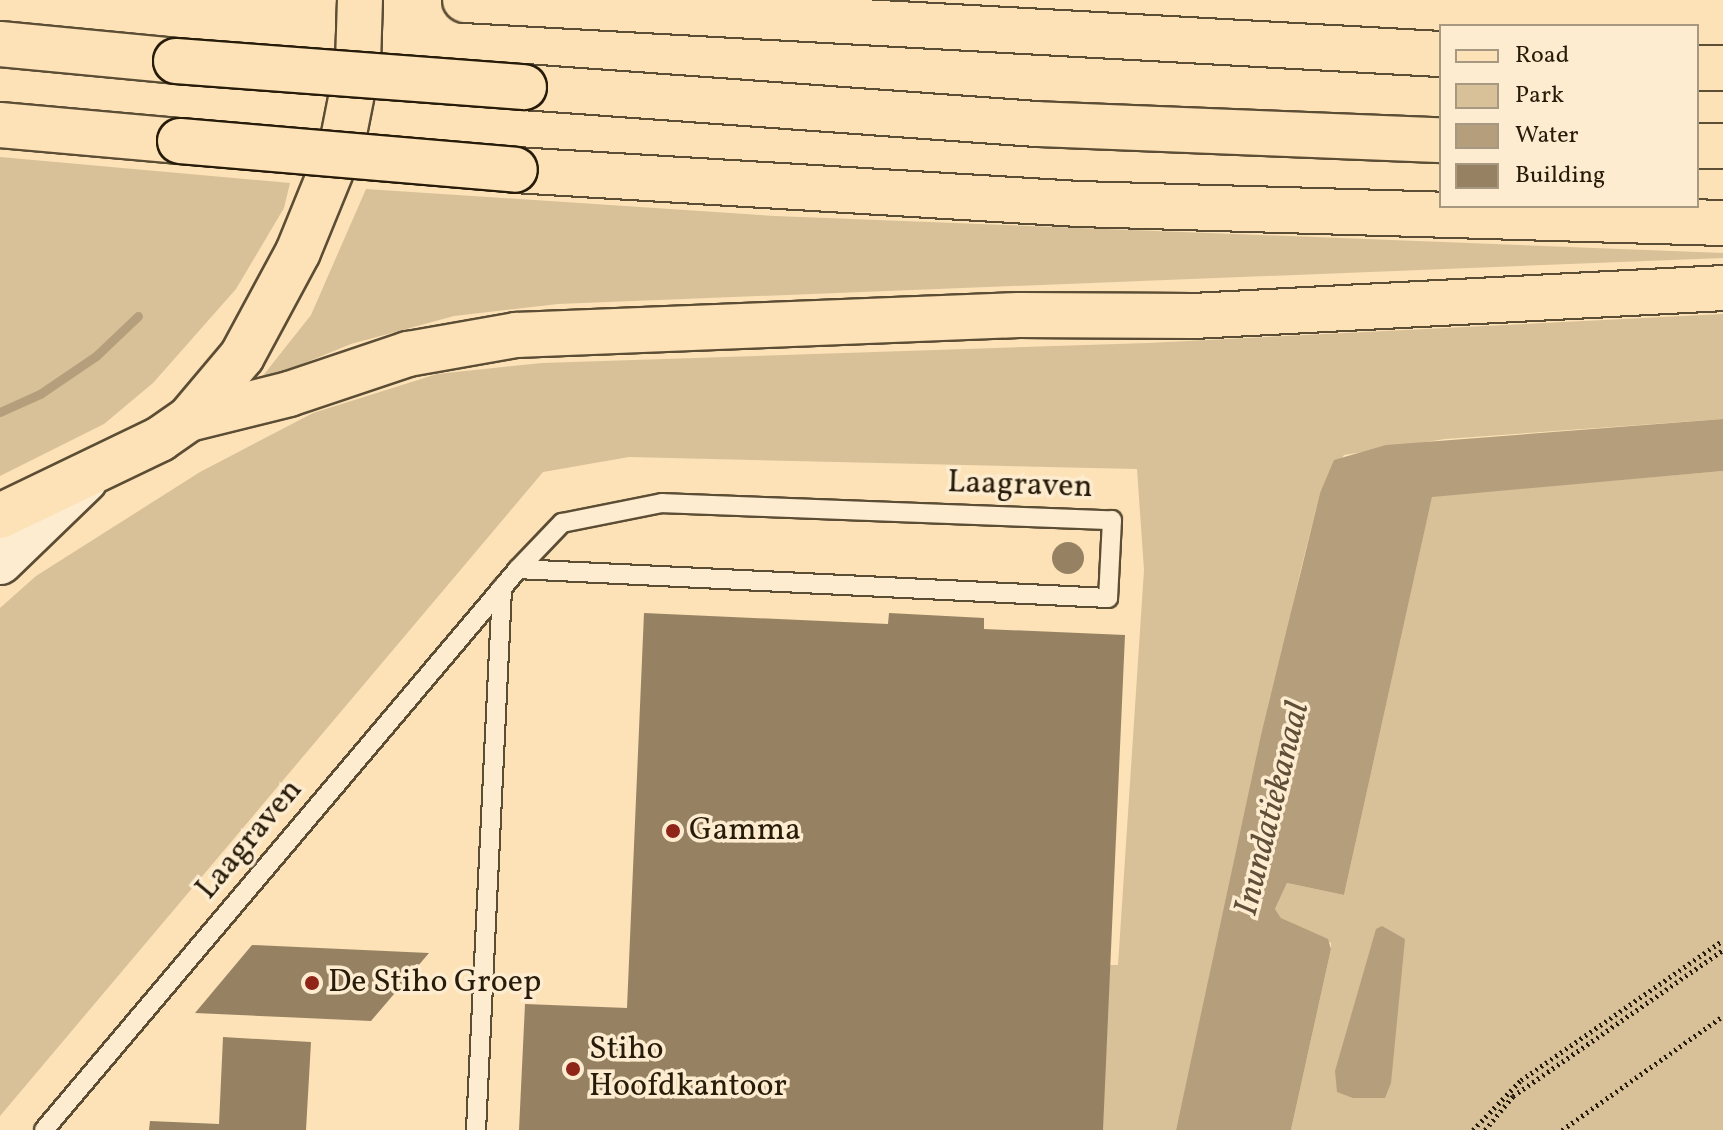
<!DOCTYPE html>
<html>
<head>
<meta charset="utf-8">
<style>
	body { margin:0 }
	#map { position:relative; width:1723px; height:1130px; overflow:hidden; background:#fce2b6; font-family:Vollkorn,serif }
	div>[style] { position:absolute }
	.green>* { inset:0; background:#d8c099 }
	.water>* { inset:0; background:#b49e7c }
	.stream>* { height:9px; margin:-4.5px; padding:0 4.5px; transform-origin:4.5px; border-radius:4.5px; background:#b49e7c }
	.building>* { inset:0; background:#968263 }
	.round { border-radius:50% }
	.path>* { height:5px; margin-top:-2.5px; transform-origin:0; background:repeating-linear-gradient(90deg,#271b0a 0 2px,transparent 0 6px) }
	.roads { filter:drop-shadow(2px 0 #5c4d35) drop-shadow(-2px 0 #5c4d35) drop-shadow(0 2px #5c4d35) drop-shadow(0 -2px #5c4d35) }
	.lane>* { height:18px; margin:-9px; padding:0 9px; transform-origin:9px; border-radius:9px; background:#fdecd0 }
	.secondary>* { height:44px; margin:-22px; padding:0 22px; transform-origin:22px; border-radius:22px; background:#fdecd0 }
	.primary>* { height:44px; margin:-22px; padding:0 22px; transform-origin:22px; border-radius:22px; background:#fce2b6 }
	.highway>* { height:44px; margin:-22px; padding:0 22px; transform-origin:22px; border-radius:22px; background:#fce2b6 }
	.bridges { filter:drop-shadow(2px 0 #271b0a) drop-shadow(-2px 0 #271b0a) drop-shadow(0 2px #271b0a) drop-shadow(0 -2px #271b0a) }
	.highway-bridge>* { height:44px; margin:-22px; padding:0 22px; transform-origin:22px; border-radius:22px; background:#fce2b6 }
	.dots>* { width:22px; height:22px; translate:-50% -50%; box-sizing:border-box; border:4px solid #fdecd0; border-radius:50% }
	span { translate:-50% -50%; white-space:nowrap; text-align:center; line-height:1.15; -webkit-text-stroke:7px #fdecd0; paint-order:stroke }
	.street-label { font-size:32px; color:#271b0a }
	.poi-label { font-size:32px; color:#271b0a }
	.left { translate:0 -50%; text-align:left }
	.water-label { font-size:34px; color:#5f4f38; font-style:italic }
	.legend { position:absolute; left:1439px; top:24px; width:260px; height:184px; box-sizing:border-box; background:#fdecd0; border:2px solid #a79881; margin:0; padding:10px 14px; list-style:none; font-size:24px; color:#271b0a }
	.legend li { display:flex; align-items:center; gap:16px; height:40px }
	.legend b { width:40px; border:2px solid #a79881 }
</style>
</head>
<body>
<div id="map">
	<div class="green">
		<div style="clip-path:polygon(0 157px,290px 183px,284px 208px,236px 289px,153px 383px,104px 424px,0 476px)"></div>
		<div style="clip-path:polygon(366px 189px,775px 216px,1723px 253px,1723px 258px,558px 304px,454px 316px,351px 344px,258px 382px,311px 315px)"></div>
		<div style="clip-path:polygon(1723px 314px,1723px 419px,1445px 439px,1344px 455px,1320px 493px,1300px 573px,1176px 1130px,1089px 1130px,1097px 965px,1118px 965px,1144px 570px,1137px 469px,629px 457px,543px 472px,0 1116px,0 608px,36px 576px,200px 472px,313px 413px,437px 374px,542px 363px,1148px 343px)"></div>
		<div style="clip-path:polygon(1723px 471px,1723px 1130px,1291px 1130px,1331px 949px,1331px 943px,1281px 918px,1275px 909px,1287px 883px,1344px 895px,1432px 496px)"></div>
	</div>
	<div class="water">
		<div style="clip-path:polygon(1723px 419px,1723px 471px,1432px 497px,1344px 895px,1287px 883px,1275px 909px,1281px 918px,1328px 939px,1331px 949px,1291px 1130px,1176px 1130px,1261px 735px,1320px 493px,1334px 460px,1386px 445px)"></div>
		<div style="clip-path:polygon(1382px 926px,1405px 939px,1391px 1083px,1385px 1098px,1353px 1098px,1337px 1092px,1335px 1071px,1376px 929px)"></div>
	</div>
	<div class="stream">
		<div style="left:0;top:412px;width:44px;rotate:-24.2deg"></div>
		<div style="left:40px;top:394px;width:68px;rotate:-34.2deg"></div>
		<div style="left:96px;top:356px;width:58px;rotate:-43.6deg"></div>
	</div>
	<div class="building">
		<div class="round" style="left:1052px;top:542px;width:32px;height:32px"></div>
		<div style="clip-path:polygon(644px 613px,888px 624px,889px 613px,984px 618px,984px 629px,1125px 635px,1103px 1130px,519px 1130px,525px 1004px,627px 1008px)"></div>
		<div style="clip-path:polygon(252px 945px,429px 953px,371px 1021px,195px 1013px)"></div>
		<div style="clip-path:polygon(223px 1037px,311px 1042px,306px 1130px,149px 1130px,150px 1121px,219px 1124px)"></div>
	</div>
	<div class="path">
		<div style="left:1473px;top:1130px;width:69px;rotate:-46.2deg"></div>
		<div style="left:1521px;top:1080px;width:246px;rotate:-34.7deg"></div>
		<div style="left:1485px;top:1130px;width:44px;rotate:-50.5deg"></div>
		<div style="left:1513px;top:1096px;width:256px;rotate:-34.8deg"></div>
		<div style="left:1562px;top:1130px;width:197px;rotate:-35.3deg"></div>
	</div>
	<div class="roads">
		<div class="lane">
			<div style="left:44px;top:1130px;width:734px;rotate:-49.8deg"></div>
			<div style="left:518px;top:569px;width:64px;rotate:-46.3deg"></div>
			<div style="left:562px;top:523px;width:102px;rotate:-11.3deg"></div>
			<div style="left:662px;top:503px;width:450px;rotate:2.2deg"></div>
			<div style="left:1112px;top:520px;width:78px;rotate:92.9deg"></div>
			<div style="left:1108px;top:598px;width:591px;rotate:-177.19deg"></div>
			<div style="left:476px;top:1130px;width:543px;rotate:-87.25deg"></div>
		</div>
		<div class="secondary">
			<div style="left:0;top:562px;width:118px;rotate:-44deg"></div>
		</div>
		<div class="primary">
			<div style="left:0;top:516px;width:178px;rotate:-25.7deg"></div>
			<div style="left:160px;top:439px;width:35px;rotate:-35deg"></div>
			<div style="left:189px;top:419px;width:82px;rotate:-49.9deg"></div>
			<div style="left:242px;top:356px;width:118px;rotate:-61.7deg"></div>
			<div style="left:298px;top:252px;width:117px;rotate:-67.8deg"></div>
			<div style="left:342px;top:144px;width:83px;rotate:-78.8deg"></div>
			<div style="left:358px;top:63px;width:63px;rotate:-88.2deg"></div>
		</div>
		<div class="highway">
			<div style="left:465px;top:0;width:977px;rotate:3.17deg"></div>
			<div style="left:0;top:44px;width:177px;rotate:5.5deg"></div>
			<div style="left:1697px;top:68px;width:26px"></div>
			<div style="left:524px;top:87px;width:513px;rotate:4.13deg"></div>
			<div style="left:1036px;top:124px;width:405px;rotate:2.3deg"></div>
			<div style="left:0;top:125px;width:181px;rotate:5.1deg"></div>
			<div style="left:1697px;top:146px;width:26px"></div>
			<div style="left:515px;top:170px;width:565px;rotate:3.45deg"></div>
			<div style="left:1079px;top:204px;width:644px;rotate:1.69deg"></div>
			<div style="left:189px;top:419px;width:103px;rotate:-14deg"></div>
			<div style="left:289px;top:394px;width:126px;rotate:-18.6deg"></div>
			<div style="left:408px;top:354px;width:110px;rotate:-10deg"></div>
			<div style="left:516px;top:335px;width:503px;rotate:-2.28deg"></div>
			<div style="left:1019px;top:315px;width:174px;rotate:0.3deg"></div>
			<div style="left:1193px;top:316px;width:531px;rotate:-3.02deg"></div>
		</div>
	</div>
	<div class="bridges">
		<div class="highway-bridge">
			<div style="left:176px;top:61px;width:349px;rotate:4.3deg"></div>
			<div style="left:180px;top:141px;width:336px;rotate:4.9deg"></div>
		</div>
	</div>
	<div class="dots">
		<div style="left:673px;top:831px;background:#8f2418"></div>
		<div style="left:312px;top:983px;background:#8f2418"></div>
		<div style="left:573px;top:1069px;background:#8f2418"></div>
	</div>
	<div class="street-label">
		<span style="left:1020px;top:486px;rotate:2deg">Laagraven</span>
		<span style="left:250px;top:840px;rotate:-50deg">Laagraven</span>
	</div>
	<div class="poi-label">
		<span class="left" style="left:689px;top:831px">Gamma</span>
		<span class="left" style="left:328px;top:983px">De Stiho Groep</span>
		<span class="left" style="left:589px;top:1069px">Stiho<br>Hoofdkantoor</span>
	</div>
	<div class="water-label">
		<span style="left:1273px;top:809px;rotate:-76deg">Inundatiekanaal</span>
	</div>
	<ul class="legend">
	<li><b style="height:10px;background:#fce2b6"></b>Road</li>
	<li><b style="height:22px;background:#d8c099"></b>Park</li>
	<li><b style="height:22px;background:#b49e7c"></b>Water</li>
	<li><b style="height:22px;background:#968263"></b>Building</li>
	</ul>
</div>
</body>
</html>
